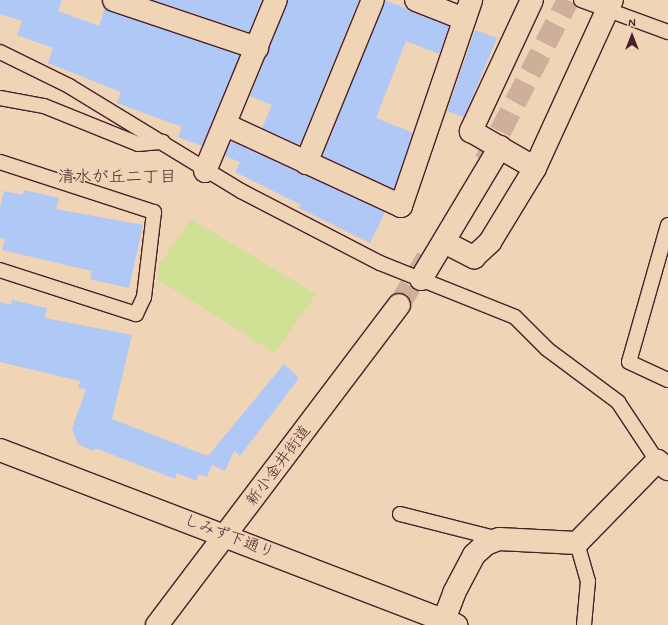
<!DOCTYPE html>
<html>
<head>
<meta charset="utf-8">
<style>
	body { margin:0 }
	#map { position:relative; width:668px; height:625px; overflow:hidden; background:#efd4b6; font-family:Mynerve,"Klee One",sans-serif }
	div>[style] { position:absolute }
	.green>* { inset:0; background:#d0e094 }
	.building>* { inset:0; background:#afc8f6 }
	.secondary-tunnel>* { height:22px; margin-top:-11px; transform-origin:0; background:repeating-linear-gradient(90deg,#ceb09a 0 22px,transparent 0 33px) }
	.roads { filter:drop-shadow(1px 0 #4a1f2b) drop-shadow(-1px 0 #4a1f2b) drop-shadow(0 1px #4a1f2b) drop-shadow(0 -1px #4a1f2b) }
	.lane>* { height:14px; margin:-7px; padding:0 7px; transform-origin:7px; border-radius:7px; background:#efd4b6 }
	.street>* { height:22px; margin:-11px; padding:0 11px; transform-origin:11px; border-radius:11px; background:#efd4b6 }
	.secondary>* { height:22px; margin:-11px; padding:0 11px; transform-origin:11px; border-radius:11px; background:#efd4b6 }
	span { translate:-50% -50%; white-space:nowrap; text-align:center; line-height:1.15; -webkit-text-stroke:3px #efd4b6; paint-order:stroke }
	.street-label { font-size:16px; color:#4a1f2b }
	.neighbourhood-label { font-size:17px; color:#4a1f2b }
	.north { position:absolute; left:612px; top:16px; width:40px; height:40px; -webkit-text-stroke:3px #efd4b6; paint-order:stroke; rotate:0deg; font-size:11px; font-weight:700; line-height:16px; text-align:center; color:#4a1f2b }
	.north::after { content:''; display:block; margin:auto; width:14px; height:18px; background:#4a1f2b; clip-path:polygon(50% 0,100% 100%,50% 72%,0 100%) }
</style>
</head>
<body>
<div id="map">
	<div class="green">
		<div style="clip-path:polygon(191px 219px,316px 294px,275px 353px,157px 279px,159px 265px)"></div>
	</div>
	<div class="building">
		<div style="clip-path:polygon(0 0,62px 0,58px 11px,99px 26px,105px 8px,240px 55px,202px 146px,178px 137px,182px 127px,117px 103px,121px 92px,48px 63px,53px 48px,17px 35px,22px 21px,0 14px)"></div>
		<div style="clip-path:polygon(153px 0,262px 0,249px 32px)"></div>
		<div style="clip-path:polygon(288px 0,359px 0,300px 145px,262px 128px,272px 105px,250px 96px)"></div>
		<div style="clip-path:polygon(385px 0,449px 26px,439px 54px,406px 41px,376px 118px,413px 133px,394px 189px,322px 156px)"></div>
		<div style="clip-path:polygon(475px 30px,497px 38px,464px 117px,447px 111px)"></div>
		<div style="clip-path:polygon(231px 141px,385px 212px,370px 243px,299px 208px,301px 205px,235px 172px,240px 162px,225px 156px)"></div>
		<div style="clip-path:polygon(24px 190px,59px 198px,56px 209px,143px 225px,129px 288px,90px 279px,92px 271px,2px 250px,5px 239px,0 238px,0 207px,4px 191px,23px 195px)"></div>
		<div style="clip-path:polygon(12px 300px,47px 308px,45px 318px,132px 335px,112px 419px,208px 456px,284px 364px,299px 378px,240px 456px,234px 451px,225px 471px,212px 465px,207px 477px,199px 474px,196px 481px,177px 473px,175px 479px,95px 448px,94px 451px,78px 444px,72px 429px,86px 389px,78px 388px,80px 381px,0 362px,0 302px,11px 305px)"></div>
	</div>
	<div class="secondary-tunnel">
		<div style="left:485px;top:161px;width:181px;rotate:-62.7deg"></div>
		<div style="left:399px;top:305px;width:55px;rotate:-59.2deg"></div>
	</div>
	<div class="roads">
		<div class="lane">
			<div style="left:581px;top:0;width:93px;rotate:20.2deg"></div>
			<div style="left:0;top:52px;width:77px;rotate:26.2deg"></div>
			<div style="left:69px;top:86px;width:202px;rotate:31.4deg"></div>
			<div style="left:241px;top:191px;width:157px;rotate:27.4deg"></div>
			<div style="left:380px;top:263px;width:145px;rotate:21.8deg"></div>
			<div style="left:515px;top:317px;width:45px;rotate:45deg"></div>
			<div style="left:547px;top:349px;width:89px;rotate:36.7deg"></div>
			<div style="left:618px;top:402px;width:71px;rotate:56.5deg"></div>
			<div style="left:0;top:98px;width:45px;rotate:10.3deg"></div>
			<div style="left:44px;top:106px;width:101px;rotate:22deg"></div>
			<div style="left:138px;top:144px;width:25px;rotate:-5deg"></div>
			<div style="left:0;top:162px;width:162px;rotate:18deg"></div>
			<div style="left:154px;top:212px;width:86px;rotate:96.7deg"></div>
			<div style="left:144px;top:297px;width:19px;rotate:115deg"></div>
			<div style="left:136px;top:314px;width:143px;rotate:-162.1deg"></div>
			<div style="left:668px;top:225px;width:142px;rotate:105.9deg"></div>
			<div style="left:629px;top:362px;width:43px;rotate:24.8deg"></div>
			<div style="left:400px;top:514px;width:102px;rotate:14.2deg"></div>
			<div style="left:577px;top:543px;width:40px;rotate:74deg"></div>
			<div style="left:588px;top:581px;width:44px;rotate:95.2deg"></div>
		</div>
		<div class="street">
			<div style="left:114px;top:0;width:151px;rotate:18.6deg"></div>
			<div style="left:416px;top:0;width:52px;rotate:21.6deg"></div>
			<div style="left:532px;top:0;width:145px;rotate:115deg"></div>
			<div style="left:471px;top:131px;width:74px;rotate:30deg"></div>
			<div style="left:535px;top:168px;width:185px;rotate:-65.4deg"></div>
			<div style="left:226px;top:125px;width:193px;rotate:24.8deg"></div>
			<div style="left:401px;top:206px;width:218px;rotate:-71.2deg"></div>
			<div style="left:306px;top:163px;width:176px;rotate:-67.7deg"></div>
			<div style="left:205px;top:171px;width:185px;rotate:-67.5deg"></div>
			<div style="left:444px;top:242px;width:34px;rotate:27deg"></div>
			<div style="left:474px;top:257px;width:22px;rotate:-43deg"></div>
			<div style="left:490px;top:242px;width:87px;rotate:-58.7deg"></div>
			<div style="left:421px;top:279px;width:154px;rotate:-59.1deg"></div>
			<div style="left:442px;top:625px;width:34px;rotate:-69deg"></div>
			<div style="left:454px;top:593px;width:43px;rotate:-62.2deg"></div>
			<div style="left:474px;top:555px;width:16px;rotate:-43deg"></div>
			<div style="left:486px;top:544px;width:14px;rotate:-21deg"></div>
			<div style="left:499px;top:539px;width:78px;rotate:2.9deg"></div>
			<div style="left:577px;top:543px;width:115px;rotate:-45.7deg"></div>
			<div style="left:657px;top:461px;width:14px;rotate:36deg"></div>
		</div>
		<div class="secondary">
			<div style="left:0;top:450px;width:489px;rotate:21deg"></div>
			<div style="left:157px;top:625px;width:401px;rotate:-52.9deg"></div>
		</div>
	</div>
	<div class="street-label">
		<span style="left:279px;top:466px;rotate:-53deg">新小金井街道</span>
		<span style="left:229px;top:537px;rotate:21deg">しみず下通り</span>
	</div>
	<div class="neighbourhood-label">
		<span style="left:117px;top:178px">清水が丘二丁目</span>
	</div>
	<div class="north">N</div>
</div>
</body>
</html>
